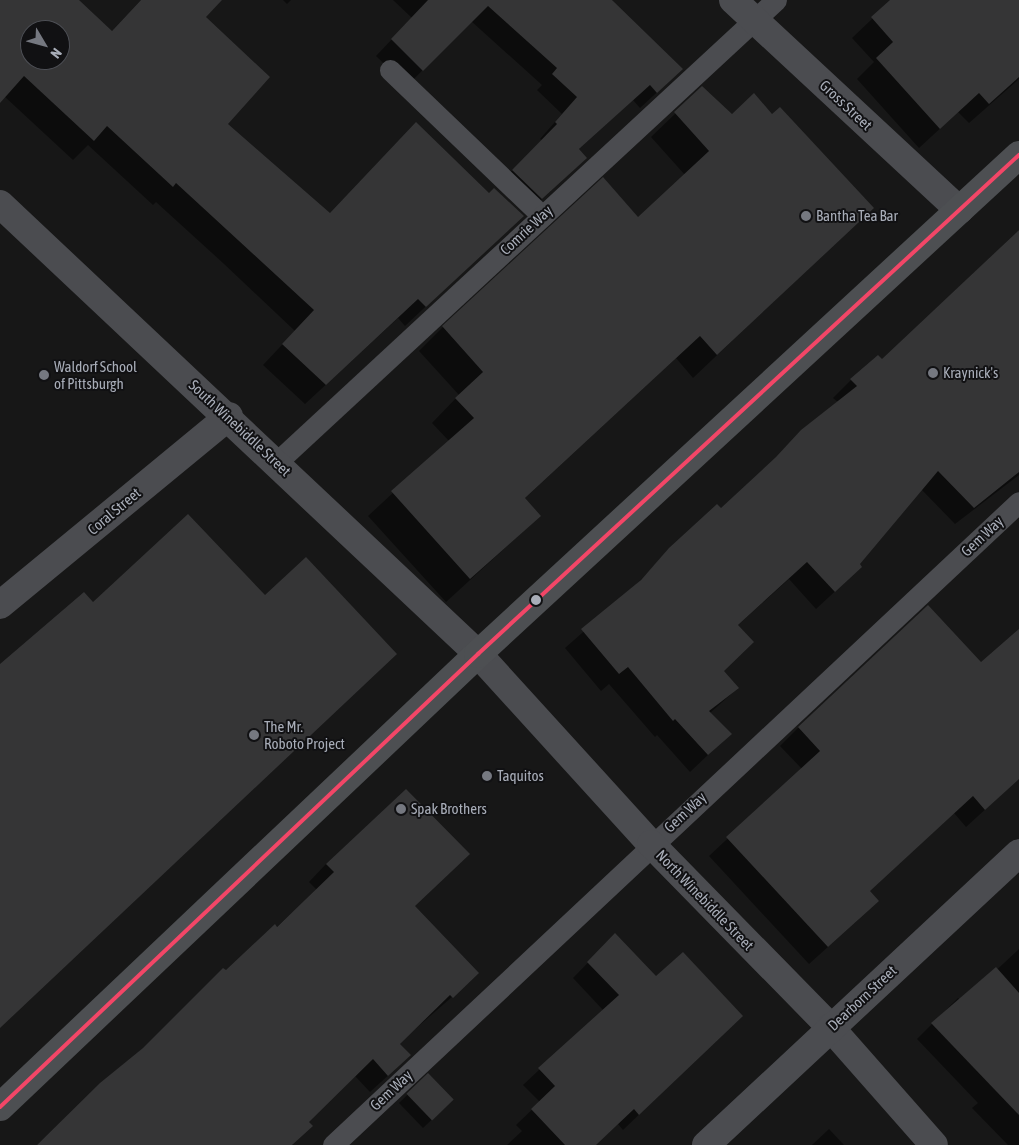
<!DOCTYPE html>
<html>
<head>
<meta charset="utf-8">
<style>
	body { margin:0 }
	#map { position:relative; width:1019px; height:1145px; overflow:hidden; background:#171717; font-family:"Asap Condensed",sans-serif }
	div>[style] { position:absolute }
	.shadow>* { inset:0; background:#0007 }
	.building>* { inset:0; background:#353536; transform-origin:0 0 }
	.lane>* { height:21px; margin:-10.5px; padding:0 10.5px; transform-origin:10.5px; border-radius:10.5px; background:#4b4c50 }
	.street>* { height:28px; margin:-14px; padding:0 14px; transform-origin:14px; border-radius:14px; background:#4b4c50 }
	.primary>* { height:28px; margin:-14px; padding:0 14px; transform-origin:14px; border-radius:14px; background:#4d4f52 }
	.bus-1>* { height:4px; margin:-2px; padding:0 2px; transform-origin:2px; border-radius:2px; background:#f34667 }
	.dots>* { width:14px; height:14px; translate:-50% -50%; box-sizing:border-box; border:2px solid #111113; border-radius:50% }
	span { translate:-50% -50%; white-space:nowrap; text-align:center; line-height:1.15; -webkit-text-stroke:4px #111113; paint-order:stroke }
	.street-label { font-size:15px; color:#a8adb8 }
	.poi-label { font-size:15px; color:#a8adb8 }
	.left { translate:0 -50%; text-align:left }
	.north { position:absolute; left:20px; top:20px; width:50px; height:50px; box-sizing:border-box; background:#111113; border:1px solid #4d4f55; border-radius:50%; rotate:127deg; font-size:14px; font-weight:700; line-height:20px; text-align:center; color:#a8adb8 }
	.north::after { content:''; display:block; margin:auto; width:18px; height:22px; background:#757880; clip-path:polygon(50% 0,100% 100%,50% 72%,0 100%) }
</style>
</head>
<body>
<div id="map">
	<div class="shadow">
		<div style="clip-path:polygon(evenodd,0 0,77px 0,111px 32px,141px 0,220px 0,204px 17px,227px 125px,330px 214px,489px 194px,522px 216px,405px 326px,398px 318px,305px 404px,263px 365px,295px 331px,223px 263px,156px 202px,153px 205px,88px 145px,73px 160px,4px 96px,0 100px,0 0,30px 30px,60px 30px,60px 60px,30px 60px,30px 30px)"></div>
		<div style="clip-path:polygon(283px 0,291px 0,287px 4px)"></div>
		<div style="clip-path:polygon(393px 0,612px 0,666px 84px,640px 108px,633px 100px,578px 150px,569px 174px,526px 214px,497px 186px,542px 140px,540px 139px,562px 114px,537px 90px,542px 85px,471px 21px,407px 86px,376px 56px,412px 18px)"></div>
		<div style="clip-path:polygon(892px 0,1019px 0,1019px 79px,969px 123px,958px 112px,919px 148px,857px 79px,874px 62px,852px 38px)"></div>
		<div style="clip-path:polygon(702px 88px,732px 116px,772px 115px,872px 208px,693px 378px,676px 358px,524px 499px,540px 516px,446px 602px,368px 516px,449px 441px,432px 423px,459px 395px,419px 351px,443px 327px,638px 219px,685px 175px,651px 137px)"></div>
		<div style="clip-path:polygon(1019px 230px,1019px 475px,955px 524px,921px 489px,843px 584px,816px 609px,789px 579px,737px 626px,723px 671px,738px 688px,710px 713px,730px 734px,690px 772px,657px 735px,655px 737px,609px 684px,601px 691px,565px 648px,633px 588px,670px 549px,721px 510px,766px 469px,802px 430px,838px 402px,833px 398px,851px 380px,878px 356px,882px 360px)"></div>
		<div style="clip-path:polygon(1019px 630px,1019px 759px,1000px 796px,966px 827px,954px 813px,869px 891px,859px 919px,809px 964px,709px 856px,802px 769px,780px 746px,798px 728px,981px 664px)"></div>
		<div style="clip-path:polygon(326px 864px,414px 906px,460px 990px,398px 1044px,392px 1072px,370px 1092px,355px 1076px,307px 1122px,292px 1145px,37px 1145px,317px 890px,309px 882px)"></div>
		<div style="clip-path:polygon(615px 935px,656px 978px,726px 1031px,623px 1130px,618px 1124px,595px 1145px,507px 1145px,522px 1131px,516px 1125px,540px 1102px,523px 1085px,603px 1010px,573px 978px)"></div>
		<div style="clip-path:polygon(1019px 949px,1019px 1145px,1008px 1145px,972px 1108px,978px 1103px,917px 1039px,958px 998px,962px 1002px)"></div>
		<div style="clip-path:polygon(428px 1075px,444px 1108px,423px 1128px,399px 1103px)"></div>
		<div style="clip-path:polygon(829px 1129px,844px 1145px,812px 1145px)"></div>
	</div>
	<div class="building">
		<div style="clip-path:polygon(evenodd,0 0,79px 0,112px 31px,141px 0,222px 0,206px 17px,270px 77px,228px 124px,330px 213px,416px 122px,489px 193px,494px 188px,524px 216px,426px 307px,418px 299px,326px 385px,282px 344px,314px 310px,176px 183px,173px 187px,107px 126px,94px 141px,24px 76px,0 103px,0 0,30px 30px,60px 30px,60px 60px,30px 60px,30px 30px)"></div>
		<div style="clip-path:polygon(428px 0,612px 0,683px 69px,657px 93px,650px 85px,579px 149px,587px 158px,542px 199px,512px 170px,557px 124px,555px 122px,577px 97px,552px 74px,557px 68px,488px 6px,423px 71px,391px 39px)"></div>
		<div style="clip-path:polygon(890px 0,1019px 0,1019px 77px,989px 104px,979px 93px,940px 129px,876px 58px,893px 42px,871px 17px)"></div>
		<div style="clip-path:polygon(702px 86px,732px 114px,754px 93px,772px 114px,780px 107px,874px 208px,717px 355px,700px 336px,525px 498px,541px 516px,470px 579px,391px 491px,474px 418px,455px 398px,483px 372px,442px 326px,603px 177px,638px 217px,709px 151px,674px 112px)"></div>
		<div style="clip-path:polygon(1019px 230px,1019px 472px,974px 508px,938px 471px,860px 564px,862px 567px,835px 592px,807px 562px,738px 625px,754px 642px,724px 671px,739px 688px,709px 711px,732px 734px,708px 755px,675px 719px,673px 721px,628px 667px,619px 674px,581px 629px,641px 580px,669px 548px,717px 504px,721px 508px,776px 457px,801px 430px,857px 386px,850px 379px,878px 355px,882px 359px)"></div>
		<div style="clip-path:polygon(188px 514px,265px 595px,306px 557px,397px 654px,0 1028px,0 664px,84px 592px,93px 602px)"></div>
		<div style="clip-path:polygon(928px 605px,981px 662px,1019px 629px,1019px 779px,985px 810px,973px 796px,870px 891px,879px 901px,828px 947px,726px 837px,820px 751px,798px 727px)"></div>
		<div style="clip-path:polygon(406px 789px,470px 854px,415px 906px,479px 973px,453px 998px,450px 995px,400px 1044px,411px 1055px,388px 1076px,373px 1059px,309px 1122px,313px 1126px,292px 1145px,37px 1145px,100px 1083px,143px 1048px,223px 968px,226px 970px,275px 924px,277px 927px,334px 872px,326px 864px)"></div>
		<div style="clip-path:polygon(615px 933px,656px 976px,683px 952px,743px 1016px,639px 1115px,634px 1109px,596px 1145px,565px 1145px,531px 1109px,555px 1086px,538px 1068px,619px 995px,587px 962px)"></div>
		<div style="clip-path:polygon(996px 967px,1019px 993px,1019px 1115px,931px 1023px)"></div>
		<div style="left:428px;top:1073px;width:37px;height:30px;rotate:46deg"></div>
	</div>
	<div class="lane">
		<div style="left:390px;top:70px;width:211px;rotate:43.8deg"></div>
		<div style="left:277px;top:462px;width:680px;rotate:-42.8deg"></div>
		<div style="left:333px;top:1145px;width:940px;rotate:-43.15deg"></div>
	</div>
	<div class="street">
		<div style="left:733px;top:0;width:309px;rotate:42.9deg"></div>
		<div style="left:0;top:204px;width:656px;rotate:43.27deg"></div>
		<div style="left:478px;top:654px;width:257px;rotate:47.7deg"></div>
		<div style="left:651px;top:844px;width:256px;rotate:45.6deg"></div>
		<div style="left:830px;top:1027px;width:157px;rotate:48.6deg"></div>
		<div style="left:0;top:605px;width:297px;rotate:-39.5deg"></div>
		<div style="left:706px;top:1145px;width:428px;rotate:-43deg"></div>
	</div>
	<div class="primary">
		<div style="left:0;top:1107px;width:659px;rotate:-43.46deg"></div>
		<div style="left:478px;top:654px;width:736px;rotate:-42.69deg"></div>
	</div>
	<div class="bus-1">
		<div style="left:0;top:1107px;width:659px;rotate:-43.46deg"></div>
		<div style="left:478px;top:654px;width:736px;rotate:-42.69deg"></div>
	</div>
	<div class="dots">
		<div style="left:806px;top:216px;background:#757880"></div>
		<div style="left:933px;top:373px;background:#757880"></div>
		<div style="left:44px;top:375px;background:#757880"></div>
		<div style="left:536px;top:600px;background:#a8adb8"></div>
		<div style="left:254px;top:735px;background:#757880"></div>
		<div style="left:487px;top:776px;background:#757880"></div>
		<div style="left:401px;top:809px;background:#757880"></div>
	</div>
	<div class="street-label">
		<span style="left:846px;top:105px;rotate:43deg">Gross Street</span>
		<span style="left:526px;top:230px;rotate:-43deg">Comrie Way</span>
		<span style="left:240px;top:428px;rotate:43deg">South Winebiddle Street</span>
		<span style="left:114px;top:511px;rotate:-40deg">Coral Street</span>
		<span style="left:982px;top:536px;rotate:-43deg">Gem Way</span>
		<span style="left:685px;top:812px;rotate:-43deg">Gem Way</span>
		<span style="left:705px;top:900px;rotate:46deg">North Winebiddle Street</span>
		<span style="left:862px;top:998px;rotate:-43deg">Dearborn Street</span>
		<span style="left:391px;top:1090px;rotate:-43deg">Gem Way</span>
	</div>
	<div class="poi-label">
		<span class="left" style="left:816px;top:216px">Bantha Tea Bar</span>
		<span class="left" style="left:54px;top:375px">Waldorf School<br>of Pittsburgh</span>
		<span class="left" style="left:943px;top:373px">Kraynick's</span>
		<span class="left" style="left:264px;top:735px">The Mr.<br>Roboto Project</span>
		<span class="left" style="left:497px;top:776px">Taquitos</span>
		<span class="left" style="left:411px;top:809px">Spak Brothers</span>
	</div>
	<div class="north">N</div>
</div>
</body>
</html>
